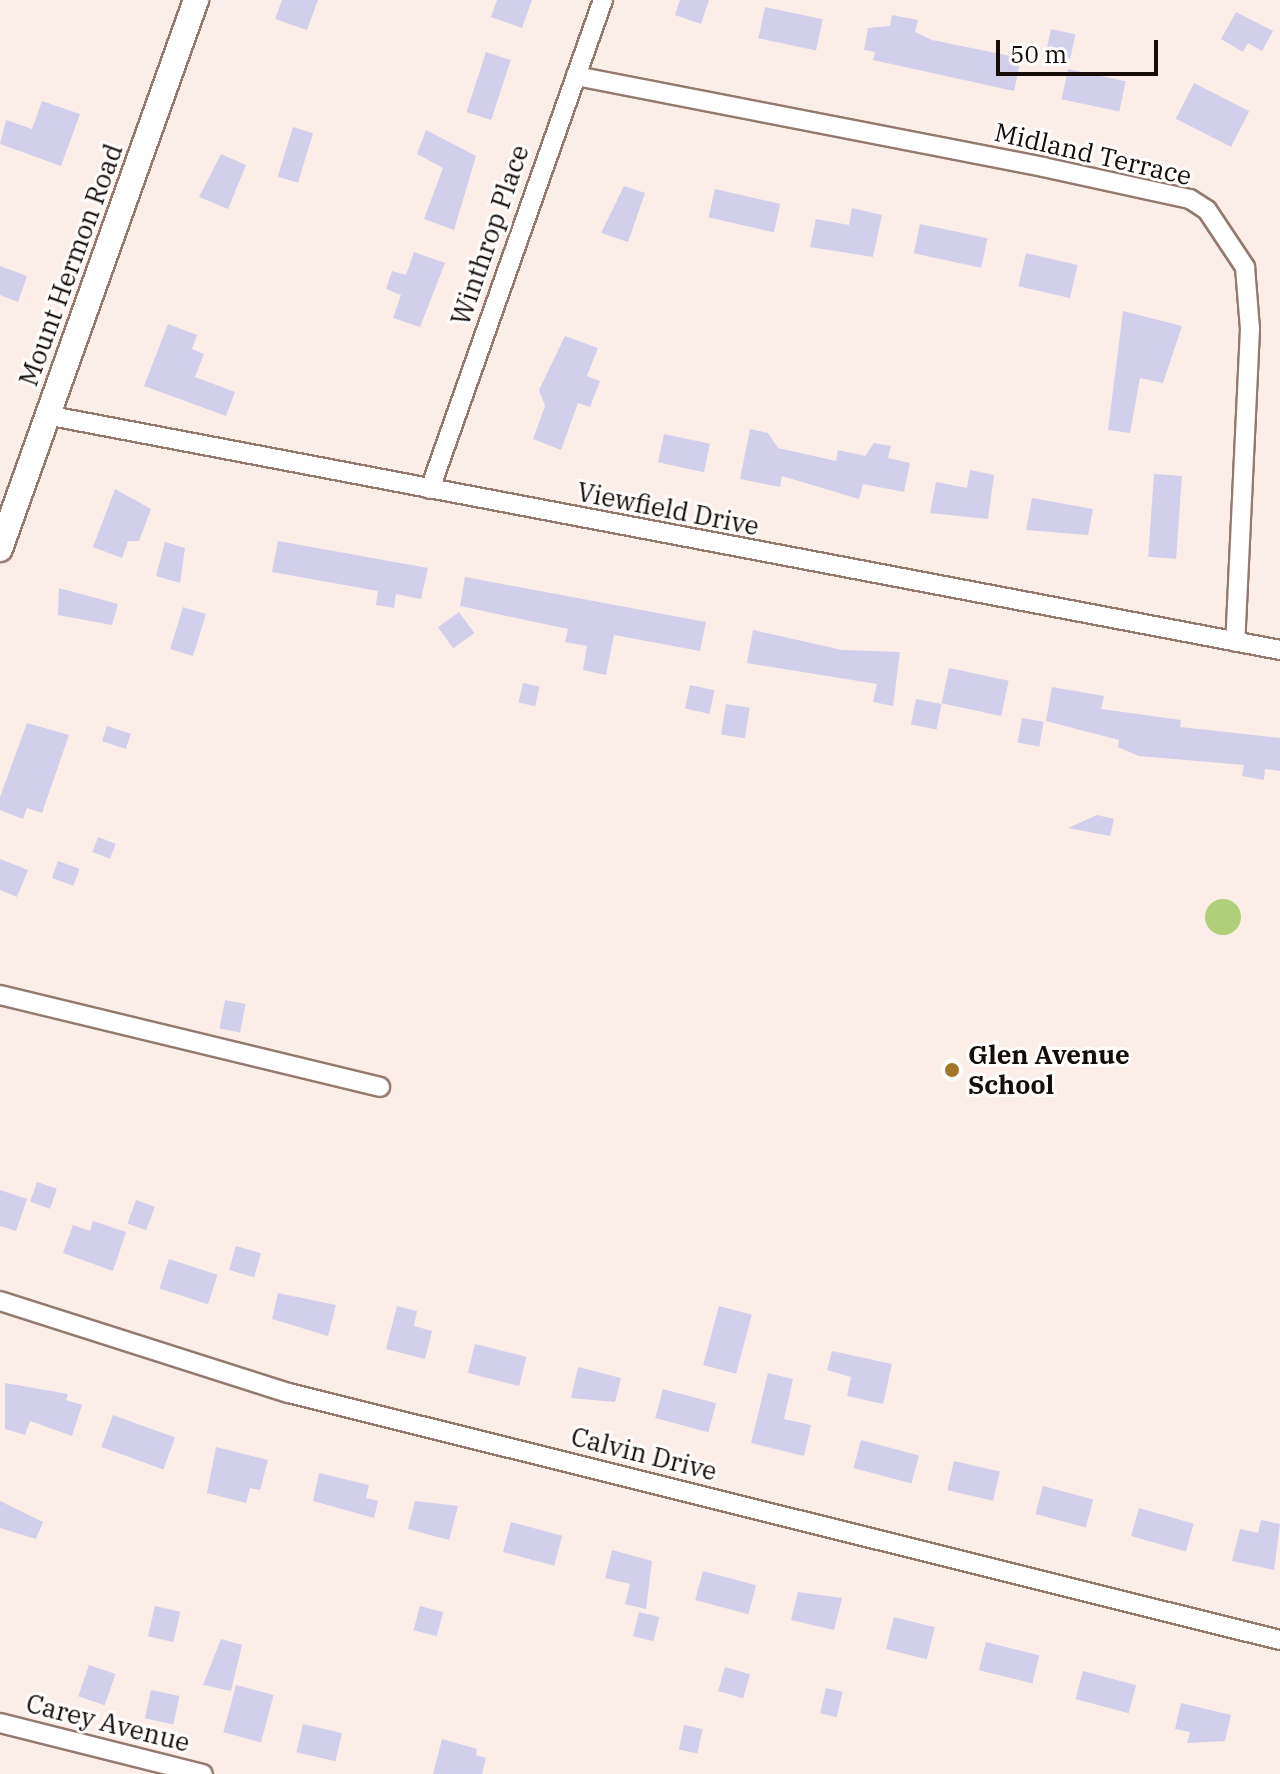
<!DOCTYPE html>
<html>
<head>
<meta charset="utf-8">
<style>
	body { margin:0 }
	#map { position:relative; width:1280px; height:1774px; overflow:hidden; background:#fbeee9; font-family:"IBM Plex Serif",serif }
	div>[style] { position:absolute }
	.green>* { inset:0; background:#b1cf79 }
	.round { border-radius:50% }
	.building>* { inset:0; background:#d2cfea; transform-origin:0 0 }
	.roads { filter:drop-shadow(2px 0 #94796f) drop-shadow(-2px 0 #94796f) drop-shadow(0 2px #94796f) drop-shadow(0 -2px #94796f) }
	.street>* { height:18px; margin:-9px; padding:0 9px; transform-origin:9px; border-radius:9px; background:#fff }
	.secondary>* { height:24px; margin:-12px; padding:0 12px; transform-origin:12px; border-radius:12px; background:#fff }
	.dots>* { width:22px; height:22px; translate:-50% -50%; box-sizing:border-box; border:4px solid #fefefe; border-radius:50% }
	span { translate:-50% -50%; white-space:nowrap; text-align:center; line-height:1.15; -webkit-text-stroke:6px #fefefe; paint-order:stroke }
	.street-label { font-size:26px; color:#160c08 }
	.poi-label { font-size:26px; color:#160c08; font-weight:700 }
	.left { translate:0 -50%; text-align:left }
	.scale { position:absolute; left:996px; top:40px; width:162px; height:36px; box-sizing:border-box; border:4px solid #160c08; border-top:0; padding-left:10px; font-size:24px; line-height:28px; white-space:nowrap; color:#160c08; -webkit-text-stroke:6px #fefefe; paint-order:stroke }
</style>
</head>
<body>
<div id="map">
	<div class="green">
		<div class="round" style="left:1205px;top:899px;width:36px;height:36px"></div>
	</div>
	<div class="building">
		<div style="clip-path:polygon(282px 0,318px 0,307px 30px,275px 19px)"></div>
		<div style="clip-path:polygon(497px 0,532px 0,522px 28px,491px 17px)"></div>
		<div style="clip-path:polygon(680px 0,709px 0,701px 24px,675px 15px)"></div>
		<div style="left:765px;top:7px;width:59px;height:32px;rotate:12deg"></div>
		<div style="clip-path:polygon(1236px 12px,1273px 31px,1262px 51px,1248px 43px,1243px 52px,1221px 39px)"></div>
		<div style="clip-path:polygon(892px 15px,918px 20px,915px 32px,932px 40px,1021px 58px,1014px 91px,873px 60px,875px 52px,864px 50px,868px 28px,890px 26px)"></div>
		<div style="left:1051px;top:29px;width:25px;height:25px;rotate:12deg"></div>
		<div style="left:486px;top:52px;width:26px;height:63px;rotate:18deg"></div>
		<div style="left:1068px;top:69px;width:59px;height:31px;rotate:12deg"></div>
		<div style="left:1194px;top:83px;width:62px;height:40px;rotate:27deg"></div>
		<div style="clip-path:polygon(42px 101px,80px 114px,61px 166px,0 144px,6px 120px,32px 129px)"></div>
		<div style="left:293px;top:127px;width:21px;height:52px;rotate:17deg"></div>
		<div style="clip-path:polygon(426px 130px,476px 156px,454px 230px,424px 219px,443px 168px,417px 154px)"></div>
		<div style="clip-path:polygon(221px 154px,246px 165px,228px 209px,199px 197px)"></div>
		<div style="clip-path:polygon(624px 186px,645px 193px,628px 242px,601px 233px)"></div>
		<div style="left:715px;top:189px;width:67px;height:29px;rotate:13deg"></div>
		<div style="clip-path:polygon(852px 208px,882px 215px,873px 257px,810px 247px,816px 219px,849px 225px)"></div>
		<div style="left:920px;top:224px;width:69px;height:30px;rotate:12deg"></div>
		<div style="clip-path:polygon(414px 252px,445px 263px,420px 327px,393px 318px,401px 295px,386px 289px,392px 271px,406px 275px)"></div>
		<div style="left:1026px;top:253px;width:53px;height:34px;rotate:13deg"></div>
		<div style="clip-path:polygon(0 266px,27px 276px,18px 302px,0 295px)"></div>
		<div style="clip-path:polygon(1123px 311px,1182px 326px,1163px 383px,1140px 378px,1130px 433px,1108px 430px)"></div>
		<div style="clip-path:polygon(168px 324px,197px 335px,192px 349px,204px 354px,195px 377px,235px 392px,226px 416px,144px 386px)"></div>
		<div style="clip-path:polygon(565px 336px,598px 348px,587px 376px,600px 381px,590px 407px,578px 403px,561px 450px,533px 439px,545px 406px,539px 390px)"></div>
		<div style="clip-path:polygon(750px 429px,768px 433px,778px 448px,836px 461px,838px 450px,865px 456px,874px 443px,891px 446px,888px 458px,910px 463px,904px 492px,863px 484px,859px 499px,782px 476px,780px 487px,740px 479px)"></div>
		<div style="left:664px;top:434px;width:47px;height:29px;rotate:12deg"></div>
		<div style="clip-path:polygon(970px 470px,994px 475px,988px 519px,930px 513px,936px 482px,967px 488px)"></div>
		<div style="left:1154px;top:474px;width:28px;height:83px;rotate:4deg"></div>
		<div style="clip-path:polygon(115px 489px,151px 509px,139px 541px,128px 541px,122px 558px,93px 547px)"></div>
		<div style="clip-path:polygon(1032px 498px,1093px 509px,1088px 535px,1026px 530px)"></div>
		<div style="clip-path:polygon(278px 541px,428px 568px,421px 599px,396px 594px,394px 608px,376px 605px,378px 591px,272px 572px)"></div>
		<div style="clip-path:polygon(165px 542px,185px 548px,180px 583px,156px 576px)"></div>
		<div style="clip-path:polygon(465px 577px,706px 622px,700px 651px,614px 635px,606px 675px,583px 670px,587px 646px,565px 642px,568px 629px,460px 606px)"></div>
		<div style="clip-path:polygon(59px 588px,118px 604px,112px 625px,58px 615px)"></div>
		<div style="left:183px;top:607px;width:24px;height:44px;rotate:17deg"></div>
		<div style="left:459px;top:612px;width:26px;height:26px;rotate:54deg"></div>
		<div style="clip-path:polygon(753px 630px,842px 650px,900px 652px,893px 706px,873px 702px,877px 684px,747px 663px)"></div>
		<div style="left:949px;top:668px;width:61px;height:36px;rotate:12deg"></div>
		<div style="left:523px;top:683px;width:17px;height:20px;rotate:13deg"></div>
		<div style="left:690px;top:685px;width:25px;height:24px;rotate:12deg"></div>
		<div style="clip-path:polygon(1052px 687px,1104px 696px,1101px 709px,1181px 720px,1180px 727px,1280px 738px,1280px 771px,1265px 769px,1264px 780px,1242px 776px,1244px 765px,1139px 756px,1118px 747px,1119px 740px,1046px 721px)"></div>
		<div style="left:916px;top:699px;width:26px;height:26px;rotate:11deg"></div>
		<div style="left:726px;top:704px;width:24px;height:31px;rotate:9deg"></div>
		<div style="left:1022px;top:718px;width:22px;height:25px;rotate:10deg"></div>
		<div style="clip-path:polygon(27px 723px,69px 735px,42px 813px,27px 808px,23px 819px,0 810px,0 797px)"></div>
		<div style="left:107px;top:726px;width:25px;height:16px;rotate:18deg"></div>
		<div style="clip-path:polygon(1097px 815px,1114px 819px,1110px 836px,1068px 828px)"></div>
		<div style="left:98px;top:837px;width:19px;height:16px;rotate:21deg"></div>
		<div style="clip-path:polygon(0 859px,28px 870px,17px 897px,0 890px)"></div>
		<div style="left:58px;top:861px;width:23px;height:18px;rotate:20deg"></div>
		<div style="left:225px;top:1000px;width:21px;height:29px;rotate:11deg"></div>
		<div style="left:37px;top:1182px;width:21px;height:21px;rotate:19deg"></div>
		<div style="clip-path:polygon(0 1190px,27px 1199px,16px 1231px,0 1226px)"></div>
		<div style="left:136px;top:1200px;width:20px;height:25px;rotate:20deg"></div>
		<div style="clip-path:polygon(93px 1221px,126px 1232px,113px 1271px,63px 1253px,73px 1225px,90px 1231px)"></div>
		<div style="left:236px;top:1246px;width:26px;height:25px;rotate:16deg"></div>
		<div style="left:169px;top:1259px;width:51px;height:31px;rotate:18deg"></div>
		<div style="clip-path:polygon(278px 1293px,336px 1305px,328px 1336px,272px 1319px)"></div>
		<div style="clip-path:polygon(397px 1306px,417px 1311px,414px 1326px,432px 1331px,425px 1359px,386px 1349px)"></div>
		<div style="left:719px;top:1306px;width:34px;height:61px;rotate:15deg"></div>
		<div style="left:475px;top:1344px;width:53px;height:30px;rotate:14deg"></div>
		<div style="clip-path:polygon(832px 1351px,892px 1364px,883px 1404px,847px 1396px,851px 1377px,827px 1370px)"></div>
		<div style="clip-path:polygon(578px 1367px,621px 1378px,615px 1402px,571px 1398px)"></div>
		<div style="clip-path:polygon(768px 1373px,793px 1379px,784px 1419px,811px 1425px,804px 1456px,751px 1443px)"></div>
		<div style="clip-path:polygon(5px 1383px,68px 1394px,66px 1400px,82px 1405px,72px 1436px,30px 1421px,25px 1435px,5px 1429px)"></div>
		<div style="left:663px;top:1389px;width:55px;height:30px;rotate:15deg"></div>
		<div style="left:113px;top:1415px;width:66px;height:34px;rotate:20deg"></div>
		<div style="left:861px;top:1440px;width:60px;height:29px;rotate:15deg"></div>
		<div style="clip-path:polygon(216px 1447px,268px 1460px,260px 1490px,250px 1488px,246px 1503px,207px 1493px)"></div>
		<div style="left:954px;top:1461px;width:47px;height:30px;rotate:13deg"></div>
		<div style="clip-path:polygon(319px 1473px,369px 1485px,366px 1498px,378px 1501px,374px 1518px,313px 1501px)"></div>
		<div style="left:1043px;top:1486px;width:52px;height:29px;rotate:15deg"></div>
		<div style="clip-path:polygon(0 1501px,43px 1522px,36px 1539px,0 1528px)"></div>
		<div style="clip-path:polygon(415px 1501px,458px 1506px,449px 1540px,408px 1529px)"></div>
		<div style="left:1139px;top:1508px;width:57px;height:29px;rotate:16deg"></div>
		<div style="clip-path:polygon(1261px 1520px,1280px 1524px,1274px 1570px,1232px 1561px,1240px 1529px,1258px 1533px)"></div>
		<div style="left:511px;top:1522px;width:53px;height:31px;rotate:15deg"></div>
		<div style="clip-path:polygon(612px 1550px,652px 1561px,646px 1609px,625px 1604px,630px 1584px,605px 1578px)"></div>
		<div style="left:703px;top:1571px;width:55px;height:30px;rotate:15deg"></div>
		<div style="clip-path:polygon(798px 1592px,842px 1598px,834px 1630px,791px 1620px)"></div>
		<div style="left:155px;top:1606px;width:26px;height:31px;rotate:13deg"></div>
		<div style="left:420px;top:1606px;width:24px;height:25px;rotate:15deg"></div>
		<div style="left:639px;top:1612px;width:21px;height:25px;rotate:14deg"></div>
		<div style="left:894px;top:1617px;width:42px;height:33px;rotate:14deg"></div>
		<div style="clip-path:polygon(221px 1639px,242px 1645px,231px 1691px,203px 1685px)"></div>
		<div style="left:986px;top:1642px;width:55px;height:29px;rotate:14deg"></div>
		<div style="left:89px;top:1665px;width:28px;height:33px;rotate:19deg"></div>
		<div style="left:725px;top:1667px;width:26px;height:25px;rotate:16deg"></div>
		<div style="left:1083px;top:1671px;width:55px;height:29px;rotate:15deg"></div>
		<div style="left:236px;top:1685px;width:39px;height:49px;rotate:15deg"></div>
		<div style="left:826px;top:1688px;width:17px;height:26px;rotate:13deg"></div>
		<div style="left:151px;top:1690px;width:29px;height:29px;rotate:12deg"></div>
		<div style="clip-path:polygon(1181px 1703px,1231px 1715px,1225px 1741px,1187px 1743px,1190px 1732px,1175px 1729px)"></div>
		<div style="left:303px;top:1724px;width:40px;height:29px;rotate:13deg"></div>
		<div style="left:684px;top:1725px;width:19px;height:25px;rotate:12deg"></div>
		<div style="clip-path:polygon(442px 1739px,477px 1749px,476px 1755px,486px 1758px,482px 1774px,433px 1774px)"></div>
	</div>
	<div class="roads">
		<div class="street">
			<div style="left:576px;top:76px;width:476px;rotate:11deg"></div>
			<div style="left:1043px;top:167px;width:150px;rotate:12.3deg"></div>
			<div style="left:1190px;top:199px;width:20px;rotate:33deg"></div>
			<div style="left:1207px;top:210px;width:69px;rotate:56.3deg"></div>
			<div style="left:1245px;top:267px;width:62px;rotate:85.4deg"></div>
			<div style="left:1250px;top:329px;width:313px;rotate:92.7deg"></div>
			<div style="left:46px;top:415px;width:1256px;rotate:10.78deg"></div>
			<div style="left:430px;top:489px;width:519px;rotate:-70.52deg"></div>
			<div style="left:0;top:995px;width:391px;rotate:13.6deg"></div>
			<div style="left:0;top:1301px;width:303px;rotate:17.7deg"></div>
			<div style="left:289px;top:1393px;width:1021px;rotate:14deg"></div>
			<div style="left:0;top:1723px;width:209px;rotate:14.1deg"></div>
		</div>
		<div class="secondary">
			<div style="left:0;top:549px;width:583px;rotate:-70.35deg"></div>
		</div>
	</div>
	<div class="dots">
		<div style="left:952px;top:1070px;background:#a5762a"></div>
	</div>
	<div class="street-label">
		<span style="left:1093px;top:154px;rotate:13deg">Midland Terrace</span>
		<span style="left:490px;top:235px;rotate:-71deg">Winthrop Place</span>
		<span style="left:71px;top:265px;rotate:-70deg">Mount Hermon Road</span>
		<span style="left:668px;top:509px;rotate:11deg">Viewfield Drive</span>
		<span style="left:644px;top:1454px;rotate:14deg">Calvin Drive</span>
		<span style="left:108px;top:1723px;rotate:14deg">Carey Avenue</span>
	</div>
	<div class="poi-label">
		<span class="left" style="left:968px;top:1070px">Glen Avenue<br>School</span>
	</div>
	<div class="scale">50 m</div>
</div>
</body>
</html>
